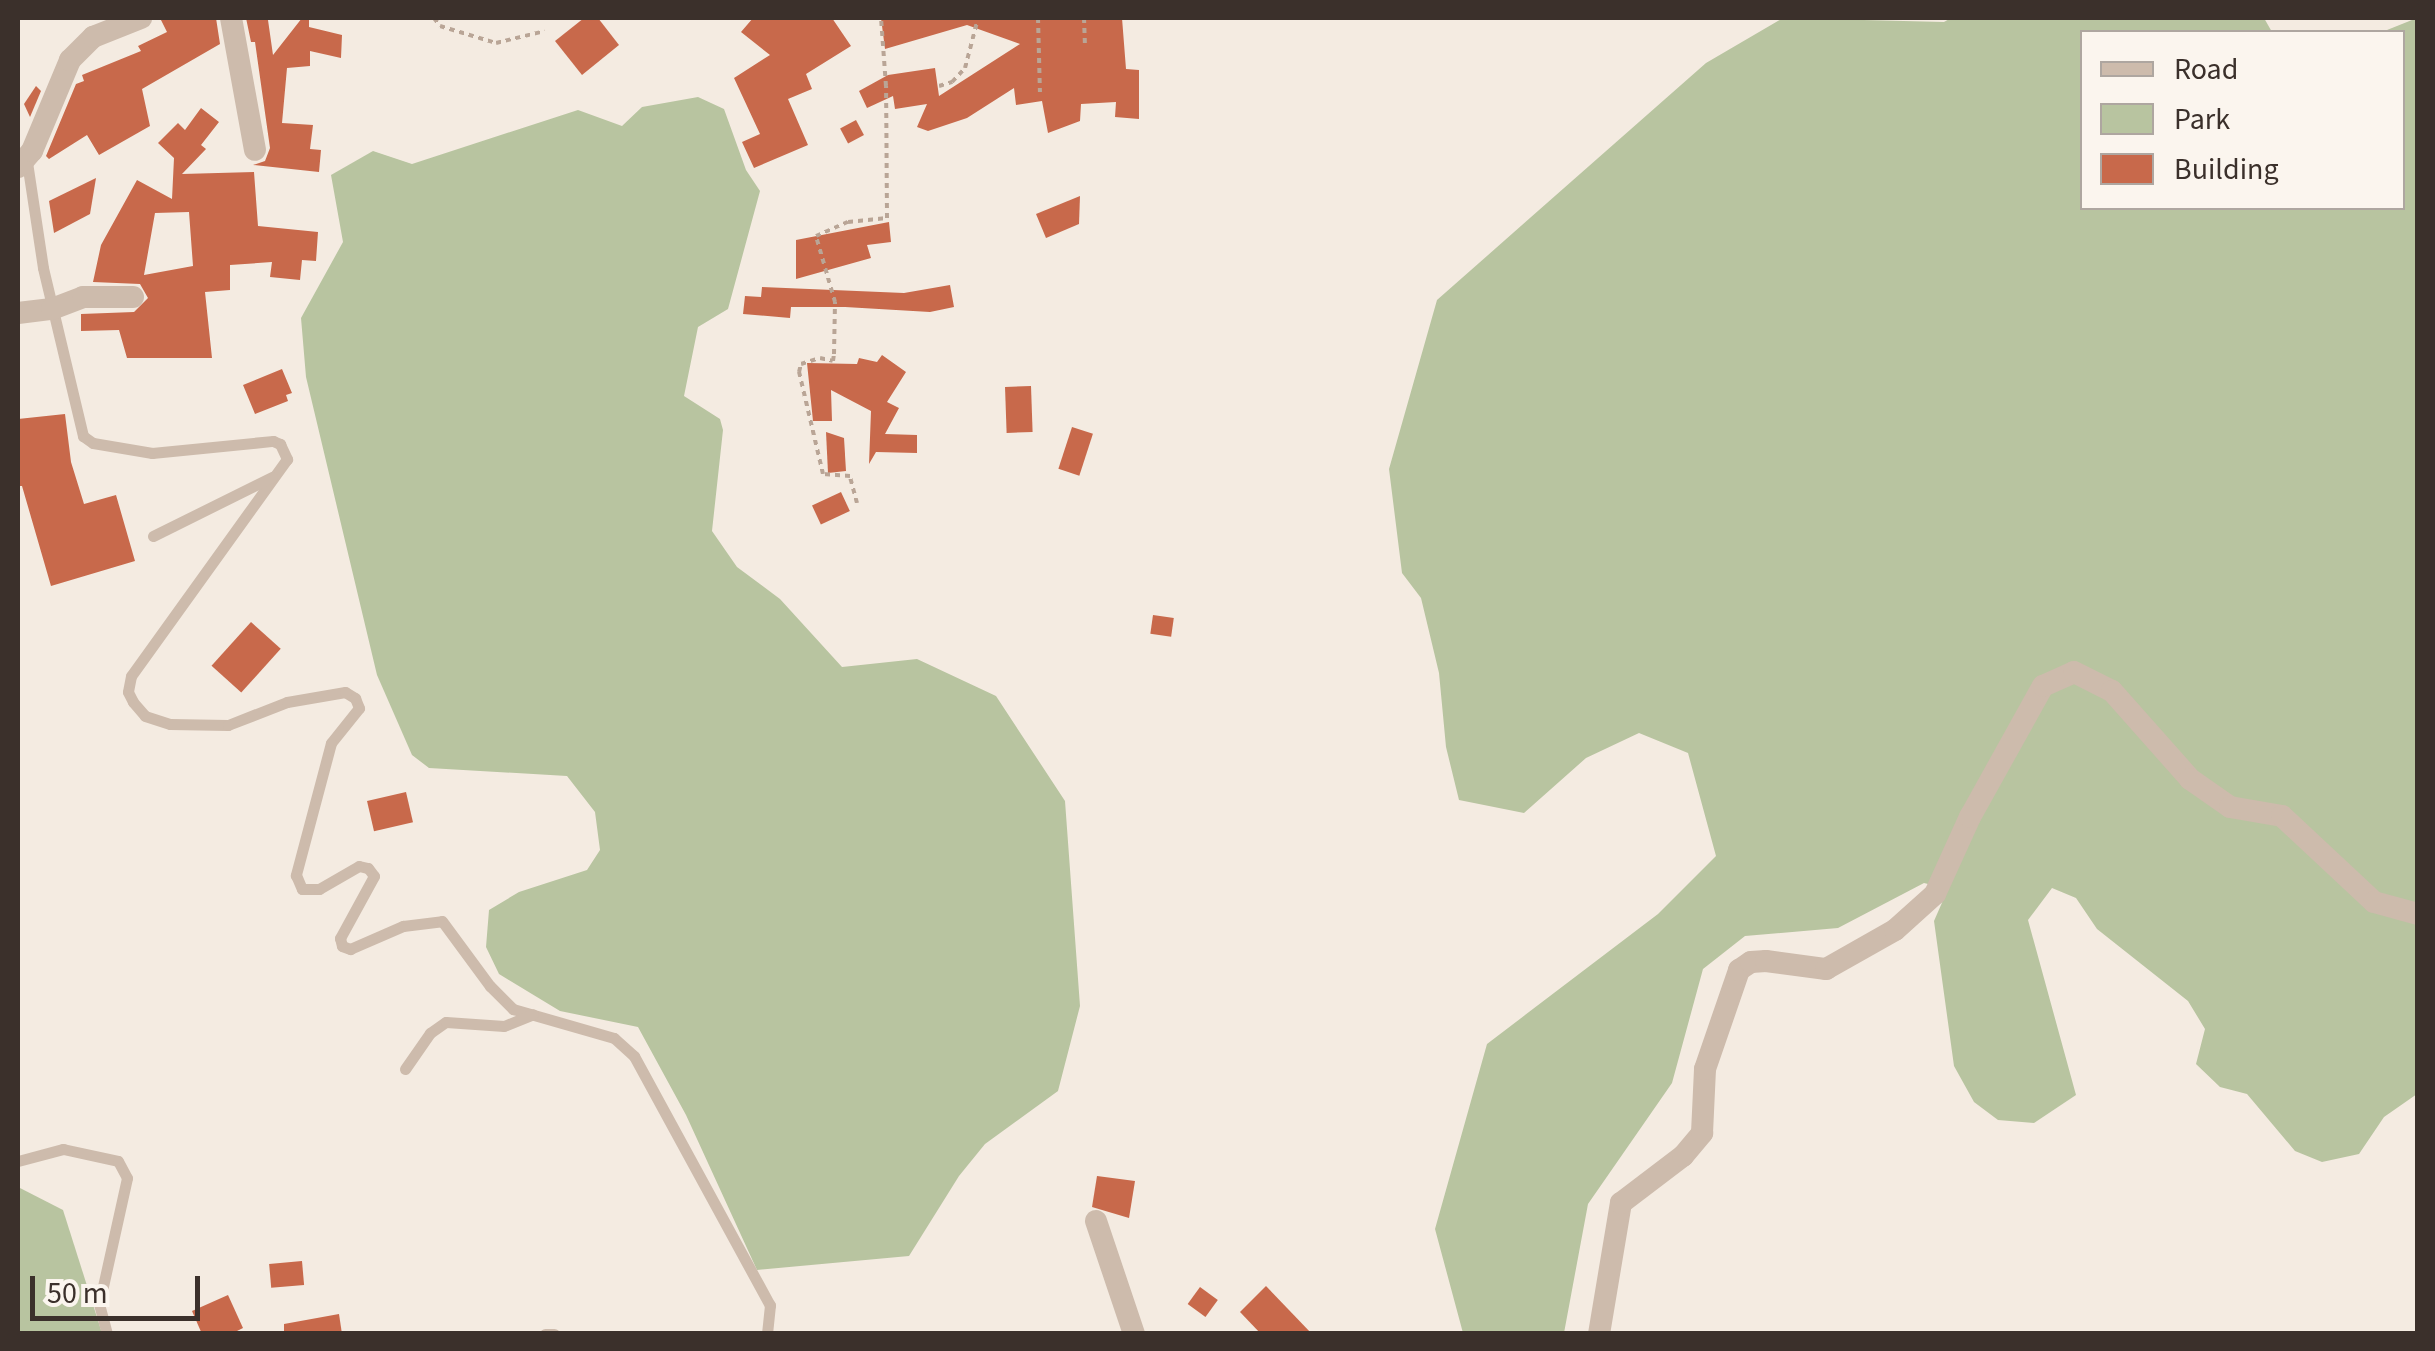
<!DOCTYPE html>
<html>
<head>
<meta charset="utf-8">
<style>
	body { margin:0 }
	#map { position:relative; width:2435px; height:1351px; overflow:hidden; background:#f4ebe1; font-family:"Source Sans 3",sans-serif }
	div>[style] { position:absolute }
	.green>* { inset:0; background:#b8c4a0 }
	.building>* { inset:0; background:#c8694b; transform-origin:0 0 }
	.path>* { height:4px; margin-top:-2px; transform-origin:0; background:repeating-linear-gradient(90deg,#b9a596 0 5px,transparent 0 10px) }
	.service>* { height:11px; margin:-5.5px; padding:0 5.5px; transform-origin:5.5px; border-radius:5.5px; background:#cdbbac }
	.minor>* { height:22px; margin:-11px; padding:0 11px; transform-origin:11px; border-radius:11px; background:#cdbbac }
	span { translate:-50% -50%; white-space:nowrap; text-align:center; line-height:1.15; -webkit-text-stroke:8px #fbf5ee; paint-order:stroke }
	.frame { position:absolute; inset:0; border:20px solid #3b302b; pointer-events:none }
	.legend { position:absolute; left:2080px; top:30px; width:325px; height:180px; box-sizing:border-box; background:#fbf5ee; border:2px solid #aea6a0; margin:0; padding:12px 18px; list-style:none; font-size:30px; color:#3b302b }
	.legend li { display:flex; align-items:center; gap:20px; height:50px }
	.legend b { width:50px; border:2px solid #aea6a0 }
	.scale { position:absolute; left:30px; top:1276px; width:170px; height:45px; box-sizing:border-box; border:5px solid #3b302b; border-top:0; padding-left:12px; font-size:30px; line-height:35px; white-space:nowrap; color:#3b302b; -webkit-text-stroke:8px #fbf5ee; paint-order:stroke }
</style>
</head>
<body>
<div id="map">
	<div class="green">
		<div style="clip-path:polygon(1783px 18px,1944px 22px,1951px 18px,2264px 18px,2272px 32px,2082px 32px,2082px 208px,2402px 208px,2402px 32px,2382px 32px,2417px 18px,2417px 1094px,2384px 1117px,2359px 1154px,2322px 1162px,2295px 1151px,2247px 1094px,2220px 1087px,2196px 1064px,2205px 1029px,2188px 1001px,2097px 929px,2076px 898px,2052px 888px,2028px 920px,2076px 1095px,2034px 1123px,1998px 1120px,1974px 1102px,1954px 1066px,1934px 921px,1948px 889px,1924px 883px,1838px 928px,1745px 936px,1703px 969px,1672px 1083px,1588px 1204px,1564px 1333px,1463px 1333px,1435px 1229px,1487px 1044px,1658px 914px,1716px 856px,1688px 753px,1639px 733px,1586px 758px,1524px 813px,1459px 800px,1446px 747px,1439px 673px,1421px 598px,1402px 573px,1389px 469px,1437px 300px,1706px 63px)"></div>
		<div style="clip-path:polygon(698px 97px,724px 109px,746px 170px,760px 191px,728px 309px,698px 327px,684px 396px,720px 419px,723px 430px,712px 531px,737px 567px,780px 599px,842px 667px,917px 659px,996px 696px,1065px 801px,1080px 1006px,1058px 1091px,985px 1144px,959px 1176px,909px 1256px,757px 1270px,686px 1115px,638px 1027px,560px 1011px,499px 974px,486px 947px,489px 910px,519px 892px,587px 870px,600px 850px,595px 812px,567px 776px,429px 768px,412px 755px,377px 675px,306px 377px,301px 318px,343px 242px,331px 175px,373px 151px,412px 164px,578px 110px,622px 126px,642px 107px)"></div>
		<div style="clip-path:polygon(18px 1187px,63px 1210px,102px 1333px,18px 1333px)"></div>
	</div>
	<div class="building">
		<div style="clip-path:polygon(160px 18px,216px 18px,220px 44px,142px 89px,150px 126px,99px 155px,87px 135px,49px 159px,46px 156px,76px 84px,84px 81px,82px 75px,141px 51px,138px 46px,167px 32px)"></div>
		<div style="clip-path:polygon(246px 18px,274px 18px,268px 20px,273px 55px,302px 18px,309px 18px,309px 27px,342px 35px,341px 58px,310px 51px,310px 66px,287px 68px,282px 123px,313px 125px,310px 149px,321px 150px,319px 172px,253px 165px,265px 161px,270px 148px,255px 42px,251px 42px)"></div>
		<div style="clip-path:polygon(584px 18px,598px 18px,619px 45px,582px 75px,555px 41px)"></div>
		<div style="clip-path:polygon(753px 18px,832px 18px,851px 46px,806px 74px,812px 89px,788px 99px,808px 145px,754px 168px,742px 142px,760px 134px,734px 78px,770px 55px,741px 32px)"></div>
		<div style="clip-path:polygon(881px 18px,1122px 18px,1126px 69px,1139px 70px,1139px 119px,1115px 117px,1116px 102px,1081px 104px,1080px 121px,1048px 133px,1042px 101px,1016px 105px,1014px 88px,967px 118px,928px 131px,917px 127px,927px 104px,895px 109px,893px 96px,867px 108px,859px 91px,888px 75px,935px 68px,939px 96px,1020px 44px,967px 25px,885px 49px)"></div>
		<div style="clip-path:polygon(36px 86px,41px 91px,30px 117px,24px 104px)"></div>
		<div style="clip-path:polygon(evenodd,201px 108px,219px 122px,201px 145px,206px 149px,182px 174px,254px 172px,258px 226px,318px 232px,316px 261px,302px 260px,300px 280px,270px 277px,272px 262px,230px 265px,230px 290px,205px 292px,212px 358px,127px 358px,119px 330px,81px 331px,81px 314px,134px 312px,148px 298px,140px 284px,93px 282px,101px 245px,137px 180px,172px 199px,174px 158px,158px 143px,178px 123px,185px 130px,201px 108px,189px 212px,193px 266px,144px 275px,155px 213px,189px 212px)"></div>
		<div style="left:856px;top:120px;width:17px;height:18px;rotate:62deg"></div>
		<div style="clip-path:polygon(96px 178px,90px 214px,54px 233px,49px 201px)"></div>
		<div style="clip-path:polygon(1080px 196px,1079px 224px,1046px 238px,1036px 214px)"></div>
		<div style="clip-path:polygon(889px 222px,891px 242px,867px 245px,871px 258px,796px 279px,796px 240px)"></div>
		<div style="clip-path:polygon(950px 285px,954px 307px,930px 312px,845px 307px,791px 307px,790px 318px,743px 314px,745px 296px,761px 297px,762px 287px,904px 293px)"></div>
		<div style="clip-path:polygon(882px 355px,906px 372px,887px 402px,899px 408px,885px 434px,917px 435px,917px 453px,876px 452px,869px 464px,871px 411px,831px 390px,832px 421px,813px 421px,807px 363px,857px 364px,859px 358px,877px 362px)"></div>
		<div style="clip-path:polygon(282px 369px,292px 393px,286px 395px,288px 401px,255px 414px,243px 385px)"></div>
		<div style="left:1031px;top:386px;width:46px;height:26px;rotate:88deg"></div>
		<div style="clip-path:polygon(65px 414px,71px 462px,84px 504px,116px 495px,135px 561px,51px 586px,22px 486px,18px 486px,18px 419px)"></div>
		<div style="left:1072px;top:427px;width:22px;height:44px;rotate:18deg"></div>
		<div style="clip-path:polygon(826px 432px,844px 438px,846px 471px,828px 473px)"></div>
		<div style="left:841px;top:492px;width:21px;height:32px;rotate:65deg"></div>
		<div style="left:1153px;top:615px;width:21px;height:19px;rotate:8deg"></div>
		<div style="left:251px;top:622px;width:40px;height:59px;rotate:42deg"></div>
		<div style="left:406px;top:792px;width:31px;height:40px;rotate:77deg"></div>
		<div style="clip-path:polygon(1097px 1176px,1135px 1181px,1129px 1218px,1092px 1207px)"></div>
		<div style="left:302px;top:1261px;width:24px;height:33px;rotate:85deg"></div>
		<div style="clip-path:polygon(1266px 1286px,1312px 1334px,1261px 1334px,1240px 1312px)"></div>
		<div style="left:1200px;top:1287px;width:22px;height:21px;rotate:36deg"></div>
		<div style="clip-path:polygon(228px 1295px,243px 1328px,231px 1334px,202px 1334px,192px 1311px)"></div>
		<div style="clip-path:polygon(339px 1314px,342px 1334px,284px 1334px,284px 1324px)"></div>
	</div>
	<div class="path">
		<div style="left:434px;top:18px;width:10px;rotate:53deg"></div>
		<div style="left:440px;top:26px;width:59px;rotate:16.9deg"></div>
		<div style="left:496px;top:43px;width:50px;rotate:-13.8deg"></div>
		<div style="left:1038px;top:18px;width:74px;rotate:88.5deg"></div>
		<div style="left:1043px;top:18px;width:41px"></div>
		<div style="left:1084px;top:18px;width:25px;rotate:88deg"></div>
		<div style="left:939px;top:86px;width:14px;rotate:-17deg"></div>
		<div style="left:952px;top:82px;width:19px;rotate:-47deg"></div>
		<div style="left:965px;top:68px;width:52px;rotate:-75.4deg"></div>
		<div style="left:857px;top:503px;width:28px;rotate:-105deg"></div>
		<div style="left:850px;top:476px;width:27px;rotate:-176deg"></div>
		<div style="left:823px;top:474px;width:105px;rotate:-103.2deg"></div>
		<div style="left:799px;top:372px;width:8px;rotate:-76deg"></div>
		<div style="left:801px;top:364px;width:20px;rotate:-18deg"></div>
		<div style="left:820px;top:358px;width:13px;rotate:13deg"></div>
		<div style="left:833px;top:361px;width:7px;rotate:-82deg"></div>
		<div style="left:834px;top:354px;width:52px;rotate:-88.9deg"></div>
		<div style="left:835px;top:302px;width:69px;rotate:-106.1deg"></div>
		<div style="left:816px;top:236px;width:35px;rotate:-24deg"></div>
		<div style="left:848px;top:222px;width:39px;rotate:-6deg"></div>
		<div style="left:887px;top:218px;width:132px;rotate:-90.4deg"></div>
		<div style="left:886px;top:86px;width:68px;rotate:-94.2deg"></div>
	</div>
	<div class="service">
		<div style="left:27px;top:162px;width:107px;rotate:81.4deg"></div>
		<div style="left:43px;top:268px;width:173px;rotate:76.6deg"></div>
		<div style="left:83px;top:436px;width:12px;rotate:35deg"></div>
		<div style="left:93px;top:443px;width:60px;rotate:9.6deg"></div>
		<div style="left:152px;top:453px;width:122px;rotate:-5.7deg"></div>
		<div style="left:273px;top:441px;width:8px;rotate:23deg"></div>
		<div style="left:280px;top:444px;width:17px;rotate:65deg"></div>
		<div style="left:287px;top:459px;width:267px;rotate:125.7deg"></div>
		<div style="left:131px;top:676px;width:16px;rotate:101deg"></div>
		<div style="left:128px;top:692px;width:11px;rotate:63deg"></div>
		<div style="left:133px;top:702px;width:18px;rotate:49deg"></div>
		<div style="left:145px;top:716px;width:26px;rotate:18deg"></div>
		<div style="left:170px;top:724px;width:58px;rotate:1deg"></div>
		<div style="left:228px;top:725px;width:63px;rotate:-21.3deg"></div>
		<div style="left:287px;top:702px;width:59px;rotate:-9.8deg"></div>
		<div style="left:345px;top:692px;width:12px;rotate:31deg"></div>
		<div style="left:355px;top:698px;width:11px;rotate:68deg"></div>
		<div style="left:359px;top:708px;width:45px;rotate:128.7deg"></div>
		<div style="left:331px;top:743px;width:137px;rotate:104.9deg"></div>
		<div style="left:296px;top:875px;width:15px;rotate:67deg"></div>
		<div style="left:302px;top:889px;width:17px"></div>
		<div style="left:319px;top:889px;width:46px;rotate:-29.9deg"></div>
		<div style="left:359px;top:866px;width:9px;rotate:13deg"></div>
		<div style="left:368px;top:868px;width:10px;rotate:53deg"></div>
		<div style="left:374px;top:876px;width:71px;rotate:118.7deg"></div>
		<div style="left:340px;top:938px;width:8px;rotate:76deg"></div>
		<div style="left:342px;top:946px;width:9px;rotate:21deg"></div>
		<div style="left:350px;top:949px;width:58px;rotate:-23.5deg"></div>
		<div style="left:403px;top:926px;width:39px;rotate:-7deg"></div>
		<div style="left:442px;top:921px;width:81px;rotate:53.6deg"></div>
		<div style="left:490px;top:986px;width:33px;rotate:45deg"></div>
		<div style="left:513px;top:1009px;width:105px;rotate:16deg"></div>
		<div style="left:614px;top:1038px;width:27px;rotate:42deg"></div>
		<div style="left:634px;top:1056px;width:284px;rotate:61.4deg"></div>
		<div style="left:770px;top:1305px;width:29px;rotate:96deg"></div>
		<div style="left:153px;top:536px;width:133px;rotate:-26.4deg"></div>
		<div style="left:405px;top:1069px;width:44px;rotate:-55.2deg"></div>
		<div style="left:430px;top:1033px;width:19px;rotate:-35deg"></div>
		<div style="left:446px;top:1022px;width:58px;rotate:3.9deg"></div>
		<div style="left:504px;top:1026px;width:31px;rotate:-22deg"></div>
		<div style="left:18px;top:1161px;width:47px;rotate:-14.9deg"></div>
		<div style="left:63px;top:1149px;width:56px;rotate:12.3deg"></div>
		<div style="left:118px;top:1161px;width:19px;rotate:62deg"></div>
		<div style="left:127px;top:1178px;width:129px;rotate:102.5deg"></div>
		<div style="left:99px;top:1304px;width:31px;rotate:75deg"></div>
		<div style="left:545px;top:1334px;width:9px"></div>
	</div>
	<div class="minor">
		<div style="left:231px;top:18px;width:134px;rotate:79.7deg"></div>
		<div style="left:18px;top:167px;width:21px;rotate:-49deg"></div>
		<div style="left:32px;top:151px;width:99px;rotate:-67.3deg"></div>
		<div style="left:70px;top:60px;width:33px;rotate:-45deg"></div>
		<div style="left:93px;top:37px;width:52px;rotate:-21.6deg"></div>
		<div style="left:18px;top:313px;width:34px;rotate:-7deg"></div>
		<div style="left:52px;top:309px;width:33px;rotate:-21deg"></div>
		<div style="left:83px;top:297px;width:50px"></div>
		<div style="left:1096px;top:1221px;width:119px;rotate:71.4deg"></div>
		<div style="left:1599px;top:1334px;width:133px;rotate:-80.5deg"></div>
		<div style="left:1621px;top:1203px;width:78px;rotate:-37.2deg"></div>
		<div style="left:1683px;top:1156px;width:30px;rotate:-50deg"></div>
		<div style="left:1702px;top:1133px;width:64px;rotate:-87.3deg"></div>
		<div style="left:1705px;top:1069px;width:105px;rotate:-71deg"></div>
		<div style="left:1739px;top:970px;width:14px;rotate:-34deg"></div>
		<div style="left:1751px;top:962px;width:15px;rotate:-4deg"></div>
		<div style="left:1766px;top:961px;width:61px;rotate:7.6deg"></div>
		<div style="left:1826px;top:969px;width:79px;rotate:-29.5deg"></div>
		<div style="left:1895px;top:930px;width:54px;rotate:-42deg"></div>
		<div style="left:1935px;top:894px;width:85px;rotate:-65.6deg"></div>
		<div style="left:1970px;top:817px;width:150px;rotate:-60.9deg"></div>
		<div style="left:2043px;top:686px;width:34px;rotate:-24deg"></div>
		<div style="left:2074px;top:672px;width:42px;rotate:26.6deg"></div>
		<div style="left:2112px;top:691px;width:118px;rotate:48.4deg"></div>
		<div style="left:2190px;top:779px;width:49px;rotate:35deg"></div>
		<div style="left:2230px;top:807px;width:53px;rotate:9.8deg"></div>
		<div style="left:2282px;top:816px;width:126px;rotate:43.1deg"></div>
		<div style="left:2374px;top:902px;width:46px;rotate:15.3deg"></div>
	</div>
	<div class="frame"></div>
	<ul class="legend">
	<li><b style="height:12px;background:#cdbbac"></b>Road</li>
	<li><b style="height:28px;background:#b8c4a0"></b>Park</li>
	<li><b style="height:28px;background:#c8694b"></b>Building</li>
	</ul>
	<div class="scale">50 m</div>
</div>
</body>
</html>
